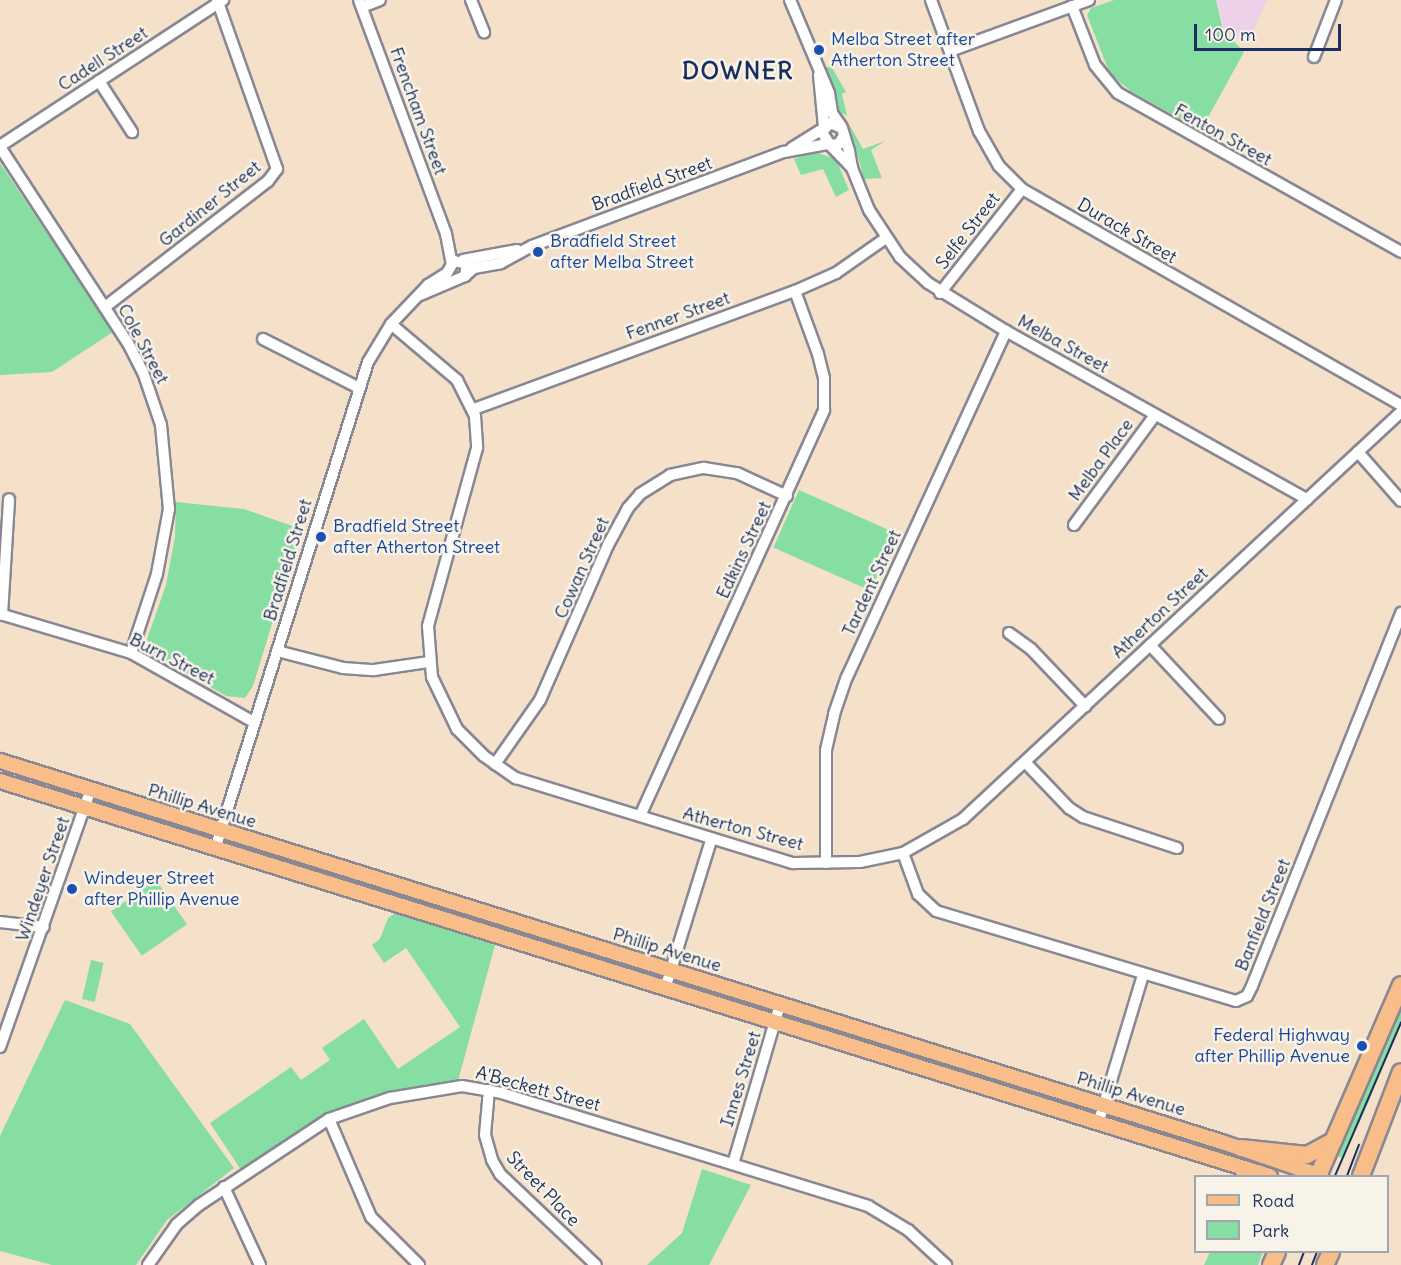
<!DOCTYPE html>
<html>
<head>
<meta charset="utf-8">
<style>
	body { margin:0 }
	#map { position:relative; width:1401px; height:1265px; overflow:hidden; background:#f5e1c9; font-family:Delius,sans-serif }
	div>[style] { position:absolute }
	.built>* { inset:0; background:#edd1e9 }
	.green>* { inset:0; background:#86dea2; transform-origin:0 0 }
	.roads { filter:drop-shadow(2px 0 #888894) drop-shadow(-2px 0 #888894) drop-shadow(0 2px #888894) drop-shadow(0 -2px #888894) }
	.minor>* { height:10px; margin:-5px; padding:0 5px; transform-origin:5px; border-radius:5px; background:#fff }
	.major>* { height:14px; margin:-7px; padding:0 7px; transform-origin:7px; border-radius:7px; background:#f8bd88 }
	.highway>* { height:16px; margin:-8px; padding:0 8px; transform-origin:8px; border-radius:8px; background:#f8bd88 }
	.tram>* { height:1.5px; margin:-0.75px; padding:0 0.75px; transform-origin:0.75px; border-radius:0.75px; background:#1b2f5e }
	.dots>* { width:16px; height:16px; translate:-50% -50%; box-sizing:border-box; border:3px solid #f7f3e8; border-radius:50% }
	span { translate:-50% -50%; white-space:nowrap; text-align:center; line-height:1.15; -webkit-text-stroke:5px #f7f3e8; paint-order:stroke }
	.transit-label { font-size:18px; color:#164399 }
	.left { translate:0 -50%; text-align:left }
	.right { translate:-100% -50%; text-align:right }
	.street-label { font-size:18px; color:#1b2f5e }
	.district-label { font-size:24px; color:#1b2f5e; font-weight:700; letter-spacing:1.5px }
	.legend { position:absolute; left:1194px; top:1175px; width:195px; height:78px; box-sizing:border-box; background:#f7f3e8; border:2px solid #9fa5b1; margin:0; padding:8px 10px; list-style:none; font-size:18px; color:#1b2f5e }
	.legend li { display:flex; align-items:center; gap:12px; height:30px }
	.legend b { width:30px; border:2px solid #9fa5b1 }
	.scale { position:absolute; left:1194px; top:24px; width:147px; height:27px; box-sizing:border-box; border:3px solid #1b2f5e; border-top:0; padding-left:8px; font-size:18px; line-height:21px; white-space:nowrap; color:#1b2f5e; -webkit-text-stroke:4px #f7f3e8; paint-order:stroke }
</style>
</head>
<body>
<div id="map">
	<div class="built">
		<div style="clip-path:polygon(1217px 0,1267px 0,1250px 40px,1224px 32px)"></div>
	</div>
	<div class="green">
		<div style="clip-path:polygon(1114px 0,1216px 0,1223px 30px,1244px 52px,1201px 130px,1132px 92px,1110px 74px,1087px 15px,1091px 8px)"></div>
		<div style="clip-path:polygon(831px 66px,846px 92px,842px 94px,847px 116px,836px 110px,825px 68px)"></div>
		<div style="clip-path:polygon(849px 124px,863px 149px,885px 141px,871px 150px,882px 178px,864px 179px)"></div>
		<div style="clip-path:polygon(815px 152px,836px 159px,849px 190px,836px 197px,823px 169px,801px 175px,794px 159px)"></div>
		<div style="clip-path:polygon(0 163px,113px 332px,52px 372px,0 375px)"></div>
		<div style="left:799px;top:490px;width:107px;height:63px;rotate:24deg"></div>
		<div style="clip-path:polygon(176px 502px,244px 509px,301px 529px,253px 686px,245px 698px,226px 696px,153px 653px,146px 642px,166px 585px,175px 537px)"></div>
		<div style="left:156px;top:880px;width:54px;height:55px;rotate:55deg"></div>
		<div style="clip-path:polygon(395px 913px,495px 945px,458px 1081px,412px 1087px,339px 1108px,241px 1170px,210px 1123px,291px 1067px,301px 1080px,330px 1060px,322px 1048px,364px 1019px,398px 1069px,460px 1027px,406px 948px,384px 963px,372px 945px,380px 939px,388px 918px)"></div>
		<div style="left:91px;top:960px;width:13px;height:40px;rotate:13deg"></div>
		<div style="clip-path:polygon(65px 1000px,130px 1024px,234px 1168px,167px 1220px,136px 1265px,52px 1265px,0 1251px,0 1136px)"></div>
		<div style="clip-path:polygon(1401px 1005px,1401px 1020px,1369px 1101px,1343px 1158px,1337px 1156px)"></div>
		<div style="clip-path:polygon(702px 1169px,751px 1185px,709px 1265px,647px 1265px,682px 1233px)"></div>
		<div style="clip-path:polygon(1210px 1252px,1263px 1252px,1258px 1265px,1204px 1265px)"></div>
	</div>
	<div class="roads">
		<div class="minor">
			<div style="left:359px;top:0;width:250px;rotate:69.6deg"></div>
			<div style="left:446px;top:234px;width:31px;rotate:79deg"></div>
			<div style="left:471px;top:0;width:35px;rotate:68deg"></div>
			<div style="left:790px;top:0;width:101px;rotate:67.2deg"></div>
			<div style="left:829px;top:93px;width:20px;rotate:81deg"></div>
			<div style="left:832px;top:113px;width:16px;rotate:55deg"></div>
			<div style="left:931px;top:0;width:140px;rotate:69.9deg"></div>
			<div style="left:979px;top:131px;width:40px;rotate:60.3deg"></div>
			<div style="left:999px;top:166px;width:33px;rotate:45deg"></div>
			<div style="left:1022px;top:189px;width:436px;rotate:29.7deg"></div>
			<div style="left:1072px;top:6px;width:63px;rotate:68.7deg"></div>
			<div style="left:1095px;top:65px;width:36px;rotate:51deg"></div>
			<div style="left:1118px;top:93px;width:325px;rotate:29.3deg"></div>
			<div style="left:362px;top:7px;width:19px;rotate:-21deg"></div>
			<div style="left:950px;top:51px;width:148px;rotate:-20.1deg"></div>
			<div style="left:1314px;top:57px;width:61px;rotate:-68.9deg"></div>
			<div style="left:819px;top:75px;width:52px;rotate:84.5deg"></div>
			<div style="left:99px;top:81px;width:61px;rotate:57.1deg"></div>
			<div style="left:844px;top:135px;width:10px;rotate:119deg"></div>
			<div style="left:839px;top:144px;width:9px;rotate:174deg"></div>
			<div style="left:830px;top:145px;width:15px;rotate:-122deg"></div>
			<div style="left:822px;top:132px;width:12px;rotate:-48deg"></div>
			<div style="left:830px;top:123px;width:13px;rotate:23deg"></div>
			<div style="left:842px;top:128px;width:24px;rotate:73deg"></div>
			<div style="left:849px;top:151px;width:17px;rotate:80deg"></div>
			<div style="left:852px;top:168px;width:45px;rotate:68deg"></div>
			<div style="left:869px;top:210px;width:56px;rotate:56.6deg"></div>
			<div style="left:900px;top:257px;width:38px;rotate:43deg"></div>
			<div style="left:928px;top:283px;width:92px;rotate:31.6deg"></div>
			<div style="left:1006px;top:331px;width:345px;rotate:29.2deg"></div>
			<div style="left:830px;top:145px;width:32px;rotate:46deg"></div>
			<div style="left:0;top:146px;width:267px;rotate:-33.2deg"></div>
			<div style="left:0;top:147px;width:234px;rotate:56.9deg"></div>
			<div style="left:128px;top:343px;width:33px;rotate:63deg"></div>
			<div style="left:143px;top:372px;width:56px;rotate:71.2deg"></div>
			<div style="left:161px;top:425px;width:84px;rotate:84.6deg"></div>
			<div style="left:169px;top:509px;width:66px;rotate:100.5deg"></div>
			<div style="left:157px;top:574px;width:83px;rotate:108.2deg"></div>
			<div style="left:792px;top:148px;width:36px;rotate:-32deg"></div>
			<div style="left:463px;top:260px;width:55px;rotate:-10.5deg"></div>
			<div style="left:467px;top:274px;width:9px;rotate:-41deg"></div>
			<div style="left:474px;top:268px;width:27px;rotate:-10deg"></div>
			<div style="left:501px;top:263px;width:35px;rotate:-29deg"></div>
			<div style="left:532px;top:246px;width:269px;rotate:-20.5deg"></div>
			<div style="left:784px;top:152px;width:44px;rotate:-10.5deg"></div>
			<div style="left:940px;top:293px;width:132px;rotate:-51.7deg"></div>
			<div style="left:105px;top:307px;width:206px;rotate:-37.7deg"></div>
			<div style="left:268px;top:181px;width:15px;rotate:-53deg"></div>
			<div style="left:277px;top:169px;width:179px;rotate:-109.5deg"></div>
			<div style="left:391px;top:324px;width:87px;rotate:40.3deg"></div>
			<div style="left:457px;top:380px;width:40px;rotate:63.4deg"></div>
			<div style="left:475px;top:416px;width:32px;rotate:86deg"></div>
			<div style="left:477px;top:448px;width:185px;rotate:105.4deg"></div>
			<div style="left:428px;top:626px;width:51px;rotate:85.5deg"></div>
			<div style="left:432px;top:677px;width:58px;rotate:64.3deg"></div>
			<div style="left:457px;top:729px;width:38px;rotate:45deg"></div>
			<div style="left:484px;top:756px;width:39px;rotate:35deg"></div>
			<div style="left:516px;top:778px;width:290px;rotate:17.1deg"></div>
			<div style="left:793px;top:863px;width:67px;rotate:-0.9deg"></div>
			<div style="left:860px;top:862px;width:44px;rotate:-11.8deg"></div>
			<div style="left:903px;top:853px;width:69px;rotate:-29.5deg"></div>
			<div style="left:963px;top:819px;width:598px;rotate:-42.9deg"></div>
			<div style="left:263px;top:339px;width:108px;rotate:27deg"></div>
			<div style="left:474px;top:409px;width:342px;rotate:-20.2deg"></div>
			<div style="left:795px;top:291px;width:45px;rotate:-23.7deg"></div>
			<div style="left:836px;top:273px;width:61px;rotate:-35deg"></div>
			<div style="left:1358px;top:452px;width:65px;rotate:48.7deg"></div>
			<div style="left:1074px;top:525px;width:137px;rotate:-53.6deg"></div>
			<div style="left:0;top:614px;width:137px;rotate:16.6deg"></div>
			<div style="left:131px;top:653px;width:142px;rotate:29.4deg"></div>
			<div style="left:2px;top:615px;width:116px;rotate:-86.5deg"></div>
			<div style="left:1009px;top:633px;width:27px;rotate:36deg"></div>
			<div style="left:1031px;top:649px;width:79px;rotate:46.5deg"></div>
			<div style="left:1150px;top:645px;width:101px;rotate:47deg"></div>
			<div style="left:277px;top:651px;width:68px;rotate:14.4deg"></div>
			<div style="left:343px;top:668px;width:31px;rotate:4deg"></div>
			<div style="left:374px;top:670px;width:56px;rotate:-8.3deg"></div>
			<div style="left:1025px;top:762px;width:64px;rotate:46.3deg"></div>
			<div style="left:1069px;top:808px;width:17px;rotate:33deg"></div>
			<div style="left:1083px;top:817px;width:99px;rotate:18.3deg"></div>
			<div style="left:495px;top:764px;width:78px;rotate:-54.9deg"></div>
			<div style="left:540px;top:700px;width:169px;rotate:-66.3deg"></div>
			<div style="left:608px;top:545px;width:42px;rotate:-61.6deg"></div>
			<div style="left:628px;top:508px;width:18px;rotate:-49deg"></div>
			<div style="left:640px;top:494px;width:36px;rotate:-32deg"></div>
			<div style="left:670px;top:475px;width:35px;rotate:-12deg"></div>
			<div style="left:704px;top:468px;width:33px;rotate:9deg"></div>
			<div style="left:737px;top:473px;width:55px;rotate:24.7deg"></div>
			<div style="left:640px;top:816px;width:446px;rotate:-65.6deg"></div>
			<div style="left:824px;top:410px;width:32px;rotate:-90deg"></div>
			<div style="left:824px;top:378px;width:25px;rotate:-104deg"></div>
			<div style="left:818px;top:354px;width:67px;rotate:-110.1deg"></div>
			<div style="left:215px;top:849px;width:510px;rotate:-72.56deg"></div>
			<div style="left:368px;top:362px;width:44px;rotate:-58.8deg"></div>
			<div style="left:391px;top:324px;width:54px;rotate:-46.5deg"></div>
			<div style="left:428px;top:285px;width:22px;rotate:-32deg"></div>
			<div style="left:447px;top:273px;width:14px;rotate:-60deg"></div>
			<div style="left:454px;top:261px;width:13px;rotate:13deg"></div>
			<div style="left:467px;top:264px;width:12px;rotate:99deg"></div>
			<div style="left:465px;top:276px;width:49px;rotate:157.1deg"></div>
			<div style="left:903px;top:853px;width:44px;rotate:69.9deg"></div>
			<div style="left:918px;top:894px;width:25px;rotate:43deg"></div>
			<div style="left:936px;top:911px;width:313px;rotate:16.7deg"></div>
			<div style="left:1236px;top:1001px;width:12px;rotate:-24deg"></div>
			<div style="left:1247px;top:996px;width:11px;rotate:-63deg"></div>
			<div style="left:1252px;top:986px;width:402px;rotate:-68.2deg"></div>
			<div style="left:826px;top:863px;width:113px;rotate:-90deg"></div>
			<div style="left:826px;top:750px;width:37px;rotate:-77deg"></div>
			<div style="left:834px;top:714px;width:39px;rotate:-71deg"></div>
			<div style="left:847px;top:677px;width:381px;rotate:-65.3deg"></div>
			<div style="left:0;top:922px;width:44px;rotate:6.5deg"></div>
			<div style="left:665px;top:989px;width:156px;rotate:-72.8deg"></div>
			<div style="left:0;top:1047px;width:274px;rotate:-70.6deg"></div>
			<div style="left:489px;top:1090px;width:45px;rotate:95.1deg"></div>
			<div style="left:485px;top:1135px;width:26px;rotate:74deg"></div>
			<div style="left:492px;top:1160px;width:16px;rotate:60deg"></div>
			<div style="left:500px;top:1174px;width:132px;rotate:43.5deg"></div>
			<div style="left:329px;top:1119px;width:107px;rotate:66.8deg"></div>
			<div style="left:371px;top:1217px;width:68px;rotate:45deg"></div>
			<div style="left:1098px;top:1124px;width:156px;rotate:-73.2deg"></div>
			<div style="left:733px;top:1164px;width:167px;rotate:-73.6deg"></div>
			<div style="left:224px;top:1187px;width:86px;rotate:65.2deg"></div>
			<div style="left:148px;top:1265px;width:50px;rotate:-54.7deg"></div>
			<div style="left:177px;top:1224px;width:29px;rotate:-41deg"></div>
			<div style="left:199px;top:1205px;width:156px;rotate:-33.5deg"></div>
			<div style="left:329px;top:1119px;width:65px;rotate:-19deg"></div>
			<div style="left:390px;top:1098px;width:73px;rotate:-9.5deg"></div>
			<div style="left:462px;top:1086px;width:40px;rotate:10deg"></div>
			<div style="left:501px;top:1093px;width:384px;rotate:17.1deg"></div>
			<div style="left:868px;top:1206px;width:47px;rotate:31deg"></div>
			<div style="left:908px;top:1230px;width:52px;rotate:42.6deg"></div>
		</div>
		<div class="major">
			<div style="left:0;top:761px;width:1280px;rotate:17.32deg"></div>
			<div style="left:1222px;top:1142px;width:105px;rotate:19deg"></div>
			<div style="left:0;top:781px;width:1330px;rotate:17.28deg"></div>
		</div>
		<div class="highway">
			<div style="left:1241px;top:1148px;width:66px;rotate:6.1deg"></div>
			<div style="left:1307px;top:1155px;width:30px;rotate:-28deg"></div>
			<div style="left:1244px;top:1171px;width:8px;rotate:40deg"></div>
			<div style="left:1318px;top:1176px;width:208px;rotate:-66.5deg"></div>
			<div style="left:1361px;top:1176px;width:111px;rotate:-69deg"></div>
			<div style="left:1271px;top:1265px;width:14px;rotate:-65deg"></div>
			<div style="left:1325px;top:1265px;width:14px;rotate:-65deg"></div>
		</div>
	</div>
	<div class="tram">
		<div style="left:1335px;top:1176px;width:167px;rotate:-66.7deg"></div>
		<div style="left:1347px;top:1176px;width:33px;rotate:-69deg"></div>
		<div style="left:1299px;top:1265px;width:14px;rotate:-69deg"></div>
		<div style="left:1312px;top:1265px;width:14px;rotate:-69deg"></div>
	</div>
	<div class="dots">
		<div style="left:819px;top:50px;background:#1a4fb4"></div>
		<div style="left:538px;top:252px;background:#1a4fb4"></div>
		<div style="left:321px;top:537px;background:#1a4fb4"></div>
		<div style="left:72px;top:889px;background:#1a4fb4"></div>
		<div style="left:1362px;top:1046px;background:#1a4fb4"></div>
	</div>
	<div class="transit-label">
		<span class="left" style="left:831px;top:50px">Melba Street after<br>Atherton Street</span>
		<span class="left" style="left:550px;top:252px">Bradfield Street<br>after Melba Street</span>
		<span class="left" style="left:333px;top:537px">Bradfield Street<br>after Atherton Street</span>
		<span class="left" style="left:84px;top:889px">Windeyer Street<br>after Phillip Avenue</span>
		<span class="right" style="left:1350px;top:1046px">Federal Highway<br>after Phillip Avenue</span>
	</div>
	<div class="street-label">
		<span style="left:103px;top:59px;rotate:-33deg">Cadell Street</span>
		<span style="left:418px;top:111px;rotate:70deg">Frencham Street</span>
		<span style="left:1223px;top:135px;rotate:29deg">Fenton Street</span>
		<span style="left:652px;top:184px;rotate:-20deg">Bradfield Street</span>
		<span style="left:210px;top:204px;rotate:-39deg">Gardiner Street</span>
		<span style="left:968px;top:231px;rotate:-52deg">Selfe Street</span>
		<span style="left:1127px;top:231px;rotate:30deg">Durack Street</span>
		<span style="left:678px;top:316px;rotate:-20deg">Fenner Street</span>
		<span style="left:143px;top:344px;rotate:62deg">Cole Street</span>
		<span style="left:1063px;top:344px;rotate:29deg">Melba Street</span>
		<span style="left:1101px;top:460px;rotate:-54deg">Melba Place</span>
		<span style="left:744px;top:550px;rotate:-65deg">Edkins Street</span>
		<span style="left:288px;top:560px;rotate:-73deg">Bradfield Street</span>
		<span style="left:582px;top:568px;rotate:-66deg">Cowan Street</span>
		<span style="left:872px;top:583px;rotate:-65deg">Tardent Street</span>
		<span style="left:1160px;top:613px;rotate:-43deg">Atherton Street</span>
		<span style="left:172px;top:659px;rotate:27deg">Burn Street</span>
		<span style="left:202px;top:806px;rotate:17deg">Phillip Avenue</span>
		<span style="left:743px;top:829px;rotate:15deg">Atherton Street</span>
		<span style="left:43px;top:879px;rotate:-71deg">Windeyer Street</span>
		<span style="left:1263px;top:915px;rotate:-68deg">Banfield Street</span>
		<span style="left:667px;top:950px;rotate:17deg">Phillip Avenue</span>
		<span style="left:741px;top:1079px;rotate:-73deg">Innes Street</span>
		<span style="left:538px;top:1089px;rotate:15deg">A'Beckett Street</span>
		<span style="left:1131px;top:1094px;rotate:17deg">Phillip Avenue</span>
		<span style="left:543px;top:1189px;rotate:46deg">Street Place</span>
	</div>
	<div class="district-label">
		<span style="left:738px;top:71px">DOWNER</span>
	</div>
	<ul class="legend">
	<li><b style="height:8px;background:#f8bd88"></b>Road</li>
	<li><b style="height:16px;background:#86dea2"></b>Park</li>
	</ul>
	<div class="scale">100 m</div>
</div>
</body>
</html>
